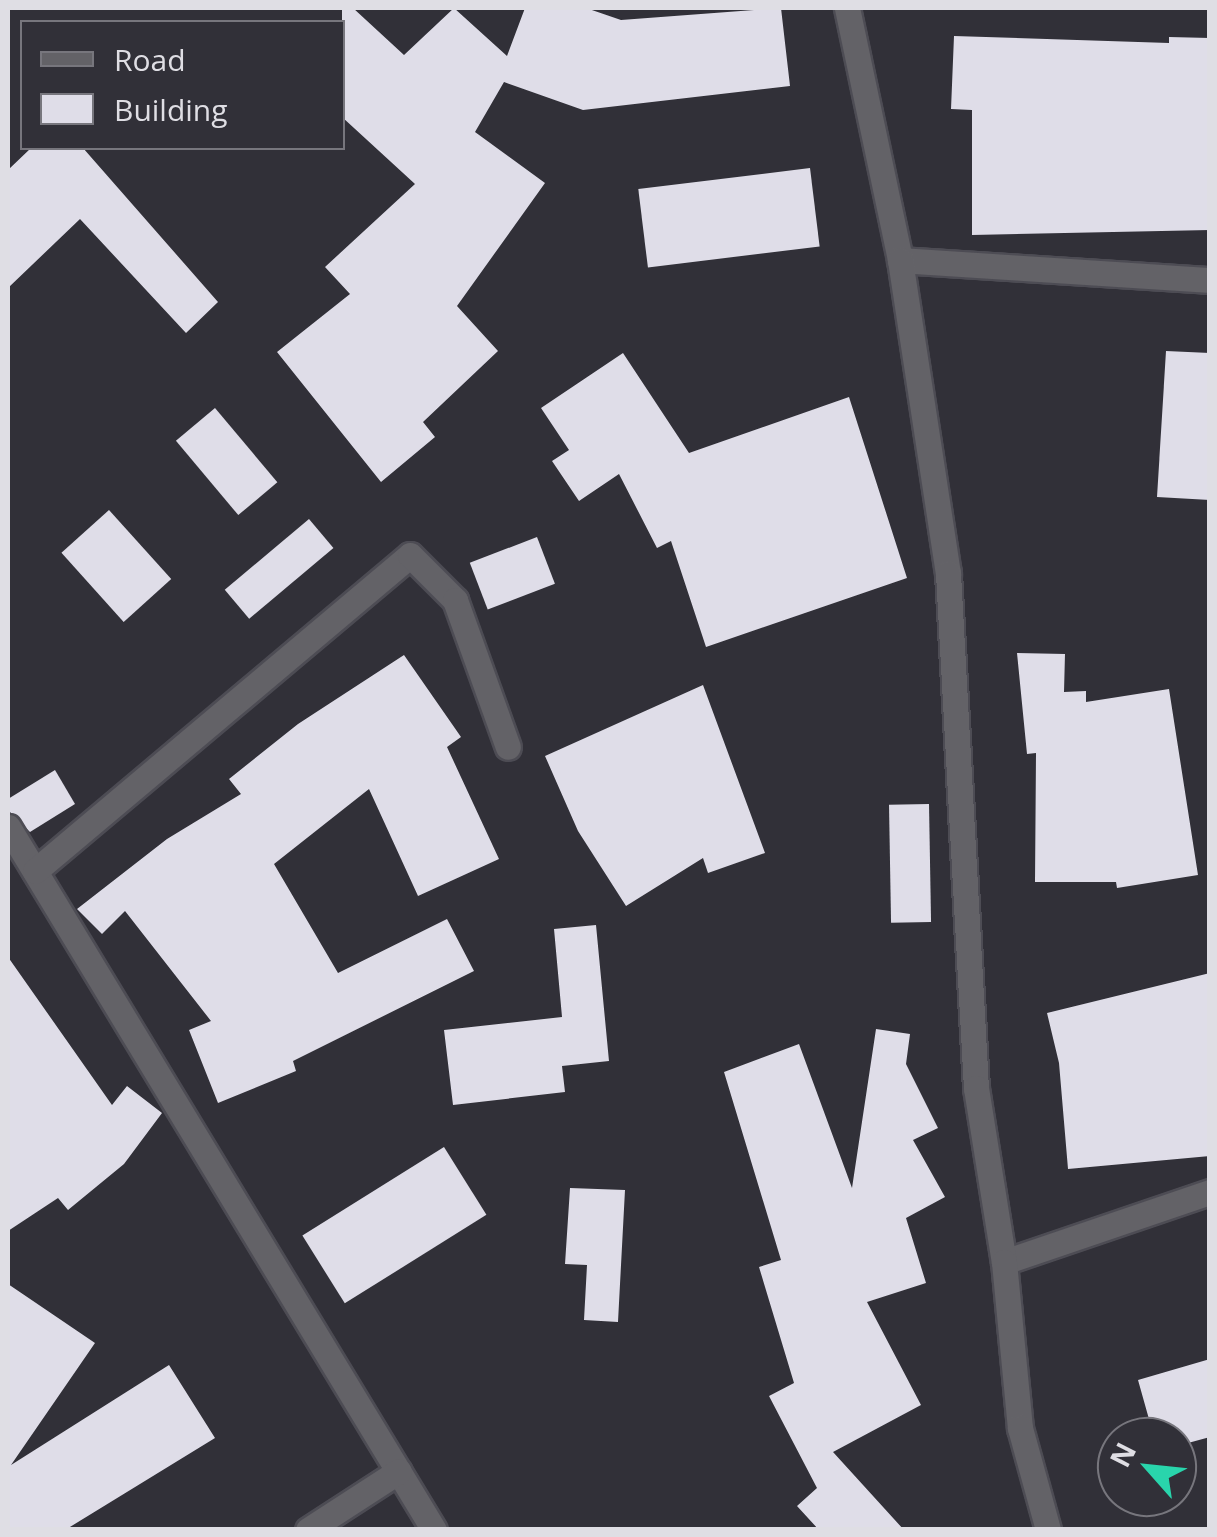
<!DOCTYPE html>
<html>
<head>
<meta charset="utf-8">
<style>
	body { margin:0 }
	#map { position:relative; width:1217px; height:1537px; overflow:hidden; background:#313038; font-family:"Open Sans",sans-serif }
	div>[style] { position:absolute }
	.building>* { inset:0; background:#dfdde8; transform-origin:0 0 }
	.roads { filter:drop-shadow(2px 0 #4d4c54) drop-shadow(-2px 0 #4d4c54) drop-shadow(0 2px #4d4c54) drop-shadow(0 -2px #4d4c54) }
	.minor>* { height:25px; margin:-12.5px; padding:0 12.5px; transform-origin:12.5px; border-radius:12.5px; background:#636267 }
	.tertiary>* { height:25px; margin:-12.5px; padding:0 12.5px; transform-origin:12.5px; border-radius:12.5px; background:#636267 }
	span { translate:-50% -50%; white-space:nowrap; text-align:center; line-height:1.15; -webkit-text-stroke:10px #313038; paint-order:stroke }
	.frame { position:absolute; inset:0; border:10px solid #dfdee4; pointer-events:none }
	.legend { position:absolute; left:20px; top:20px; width:325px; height:130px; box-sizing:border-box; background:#313038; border:2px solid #77767d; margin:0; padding:12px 18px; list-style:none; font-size:30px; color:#dfdee4 }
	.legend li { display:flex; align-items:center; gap:20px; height:50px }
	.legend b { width:50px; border:2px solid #77767d }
	.north { position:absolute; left:1097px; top:1417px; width:100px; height:100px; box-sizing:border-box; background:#313038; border:2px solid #77767d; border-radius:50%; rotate:297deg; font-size:28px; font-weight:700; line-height:40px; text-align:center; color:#dfdee4 }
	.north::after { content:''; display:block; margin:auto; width:35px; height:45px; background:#29d5ac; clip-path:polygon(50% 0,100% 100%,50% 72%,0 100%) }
</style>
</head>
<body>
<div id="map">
	<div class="building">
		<div style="clip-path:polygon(342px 8px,353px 8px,404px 55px,454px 8px,507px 56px,525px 8px,586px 8px,621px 20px,781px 8px,790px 86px,583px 110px,504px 82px,475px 132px,545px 183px,457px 306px,498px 351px,423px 422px,435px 437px,381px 482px,277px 352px,350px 294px,325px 267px,415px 184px,342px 117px)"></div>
		<div style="clip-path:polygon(954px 36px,1169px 43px,1169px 37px,1210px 38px,1210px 230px,972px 235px,972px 110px,951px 109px)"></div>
		<div style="clip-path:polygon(31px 148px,83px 148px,218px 302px,186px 333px,80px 219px,8px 288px,8px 170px)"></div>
		<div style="left:810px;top:168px;width:79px;height:173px;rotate:83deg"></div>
		<div style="clip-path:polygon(1166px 351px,1210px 353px,1210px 500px,1157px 497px)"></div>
		<div style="clip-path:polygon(623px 353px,689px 453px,849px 397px,907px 578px,706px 647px,671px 541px,657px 548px,619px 474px,579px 501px,552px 461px,569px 450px,541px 408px)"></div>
		<div style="left:215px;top:408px;width:97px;height:51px;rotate:50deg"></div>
		<div style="left:109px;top:510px;width:93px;height:64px;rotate:48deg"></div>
		<div style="left:309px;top:519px;width:38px;height:110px;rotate:50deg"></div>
		<div style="left:537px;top:537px;width:50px;height:72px;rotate:69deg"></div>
		<div style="clip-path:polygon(1017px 653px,1065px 654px,1064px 692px,1086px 691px,1086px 702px,1169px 689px,1198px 875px,1117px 888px,1116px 882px,1035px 882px,1036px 753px,1027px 754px)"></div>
		<div style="clip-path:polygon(404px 655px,461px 737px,447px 747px,499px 859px,418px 896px,369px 789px,274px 864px,338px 973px,447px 919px,474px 971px,293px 1061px,296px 1071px,218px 1103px,189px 1030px,211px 1021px,125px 911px,102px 934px,77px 909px,167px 839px,241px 794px,229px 779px,298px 724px)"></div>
		<div style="clip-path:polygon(703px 685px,765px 853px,708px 873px,703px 858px,626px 906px,578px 831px,545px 756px)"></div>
		<div style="clip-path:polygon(55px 770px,75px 804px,30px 832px,9px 811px,8px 799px)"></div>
		<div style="left:929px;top:804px;width:118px;height:40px;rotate:89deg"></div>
		<div style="clip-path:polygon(596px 925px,609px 1061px,562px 1066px,565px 1092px,453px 1105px,444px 1030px,562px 1017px,554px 929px)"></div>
		<div style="clip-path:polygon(8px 957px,112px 1105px,127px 1086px,162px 1113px,124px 1164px,68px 1210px,58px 1198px,8px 1231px)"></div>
		<div style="clip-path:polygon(1210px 973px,1210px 1156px,1068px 1169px,1059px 1063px,1047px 1013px)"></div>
		<div style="clip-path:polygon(876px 1029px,910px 1034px,906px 1064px,938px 1128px,913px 1140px,945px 1197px,906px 1218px,926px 1283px,867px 1302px,921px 1405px,833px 1452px,904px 1530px,819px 1530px,797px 1506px,817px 1488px,769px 1396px,794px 1383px,759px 1267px,781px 1260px,724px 1072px,799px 1044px,852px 1188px)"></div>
		<div style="left:444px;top:1147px;width:80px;height:167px;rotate:58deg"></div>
		<div style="clip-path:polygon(570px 1188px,625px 1190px,618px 1322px,584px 1320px,587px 1265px,565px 1264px)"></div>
		<div style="clip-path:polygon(8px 1284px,95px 1343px,11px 1465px,169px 1365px,215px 1438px,65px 1530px,8px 1530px)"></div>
		<div style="clip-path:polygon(1210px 1359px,1210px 1437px,1177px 1446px,1177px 1437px,1154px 1437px,1138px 1380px)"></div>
	</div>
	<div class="roads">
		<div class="minor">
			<div style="left:900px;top:260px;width:311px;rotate:3.7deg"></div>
			<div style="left:8px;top:827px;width:822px;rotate:58.79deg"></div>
			<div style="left:35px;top:871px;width:490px;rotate:-40.1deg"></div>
			<div style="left:410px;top:555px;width:64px;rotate:45deg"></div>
			<div style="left:455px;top:600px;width:156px;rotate:70.2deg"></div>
			<div style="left:1004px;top:1262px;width:218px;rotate:-18.8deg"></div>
			<div style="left:308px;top:1530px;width:108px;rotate:-33deg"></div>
		</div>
		<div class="tertiary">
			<div style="left:847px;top:8px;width:258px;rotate:78.1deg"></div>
			<div style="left:900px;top:260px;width:317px;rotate:81.3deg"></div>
			<div style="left:948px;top:573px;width:516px;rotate:86.89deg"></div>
			<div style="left:976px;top:1088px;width:176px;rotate:80.9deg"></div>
			<div style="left:1004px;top:1262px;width:167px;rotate:84.5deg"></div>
			<div style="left:1020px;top:1428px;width:106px;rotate:74.6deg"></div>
		</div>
	</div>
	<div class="frame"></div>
	<ul class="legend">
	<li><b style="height:12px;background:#636267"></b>Road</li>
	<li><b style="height:28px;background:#dfdde8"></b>Building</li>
	</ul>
	<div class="north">N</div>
</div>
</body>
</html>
